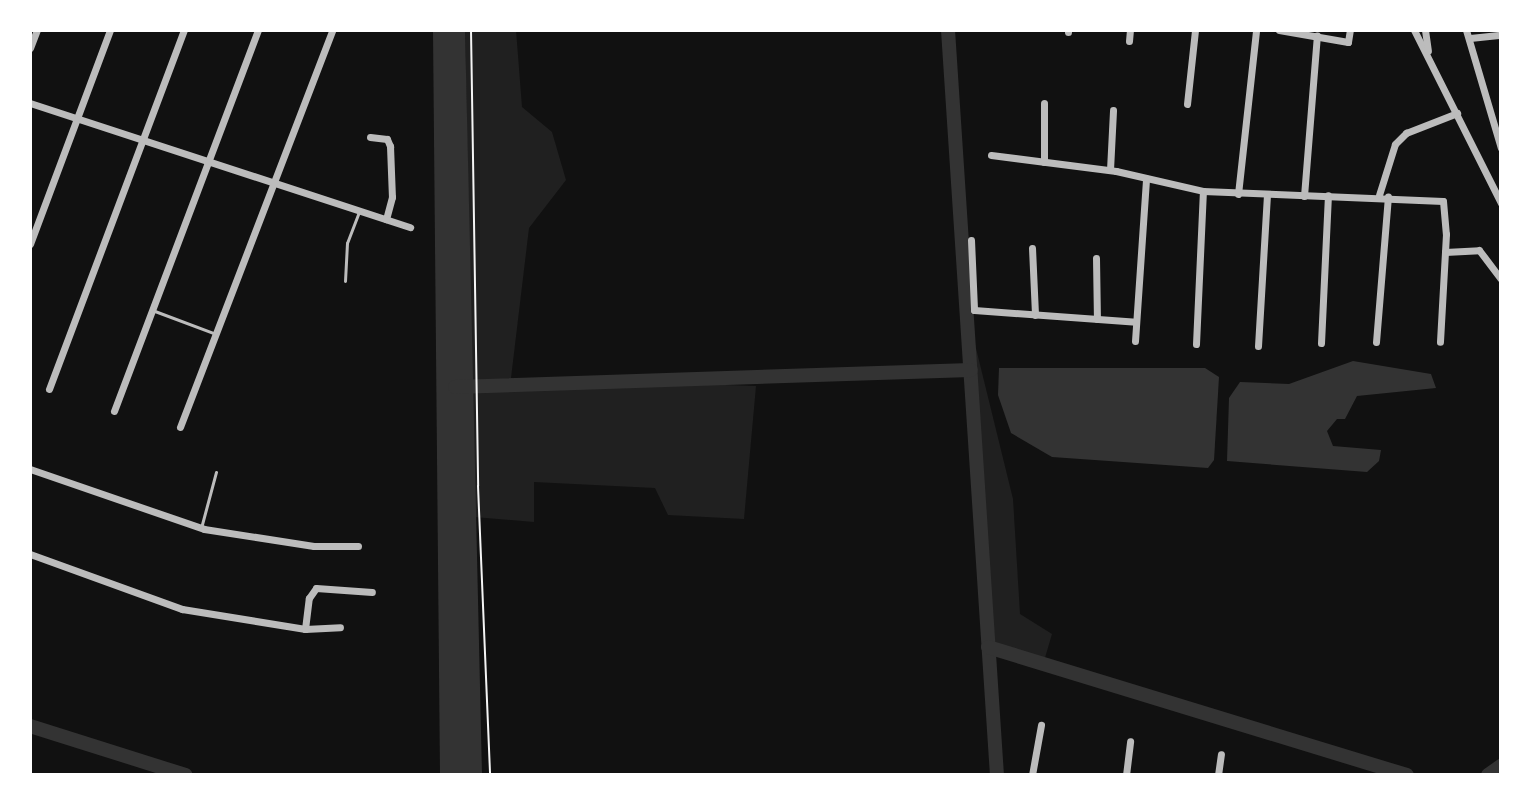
<!DOCTYPE html>
<html>
<head>
<meta charset="utf-8">
<style>
	body { margin:0 }
	#map { position:relative; width:1531px; height:805px; overflow:hidden; background:#111; font-family:"DM Sans",sans-serif }
	div>[style] { position:absolute }
	.green>* { inset:0; background:#202020 }
	.water>* { inset:0; background:#333 }
	.canal>* { height:14px; margin:-7px; padding:0 7px; transform-origin:7px; border-radius:7px; background:#333 }
	.path>* { height:2px; margin:-1px; padding:0 1px; transform-origin:1px; border-radius:1px; background:#f5f5f5 }
	.service>* { height:3px; margin:-1.5px; padding:0 1.5px; transform-origin:1.5px; border-radius:1.5px; background:#bcbcbc }
	.minor>* { height:7px; margin:-3.5px; padding:0 3.5px; transform-origin:3.5px; border-radius:3.5px; background:#bcbcbc }
	span { translate:-50% -50%; white-space:nowrap; text-align:center; line-height:1.15; -webkit-text-stroke:6px #fff; paint-order:stroke }
	.frame { position:absolute; inset:0; border:32px solid #fff; pointer-events:none }
</style>
</head>
<body>
<div id="map">
	<div class="green">
		<div style="clip-path:polygon(465px 30px,516px 30px,522px 107px,552px 132px,566px 180px,529px 228px,511px 378px,756px 386px,744px 519px,668px 515px,655px 488px,534px 482px,534px 522px,474px 517px)"></div>
		<div style="clip-path:polygon(973px 336px,1013px 499px,1020px 614px,1052px 634px,1042px 668px,985px 650px,965px 375px)"></div>
	</div>
	<div class="water">
		<div style="clip-path:polygon(433px 30px,465px 30px,482px 775px,440px 775px)"></div>
		<div style="clip-path:polygon(1353px 361px,1431px 374px,1436px 388px,1357px 396px,1345px 419px,1337px 419px,1327px 431px,1333px 446px,1381px 450px,1379px 461px,1367px 472px,1227px 461px,1229px 398px,1240px 382px,1289px 384px)"></div>
		<div style="clip-path:polygon(999px 368px,1205px 368px,1219px 377px,1214px 460px,1208px 468px,1052px 457px,1011px 433px,998px 395px)"></div>
	</div>
	<div class="canal">
		<div style="left:948px;top:30px;width:747px;rotate:86.24deg"></div>
		<div style="left:455px;top:387px;width:516px;rotate:-1.89deg"></div>
		<div style="left:988px;top:647px;width:438px;rotate:17deg"></div>
		<div style="left:30px;top:726px;width:163px;rotate:17.5deg"></div>
		<div style="left:1488px;top:775px;width:16px;rotate:-35deg"></div>
	</div>
	<div class="path">
		<div style="left:471px;top:30px;width:456px;rotate:89.1deg"></div>
		<div style="left:478px;top:486px;width:289px;rotate:87.6deg"></div>
	</div>
	<div class="service">
		<div style="left:345px;top:281px;width:38px;rotate:-87deg"></div>
		<div style="left:347px;top:243px;width:34px;rotate:-69deg"></div>
		<div style="left:152px;top:310px;width:68px;rotate:20.6deg"></div>
		<div style="left:201px;top:528px;width:58px;rotate:-75deg"></div>
	</div>
	<div class="minor">
		<div style="left:1279px;top:30px;width:70px;rotate:9.9deg"></div>
		<div style="left:1348px;top:42px;width:12px;rotate:-81deg"></div>
		<div style="left:1414px;top:30px;width:194px;rotate:63.3deg"></div>
		<div style="left:1425px;top:30px;width:21px;rotate:82deg"></div>
		<div style="left:1466px;top:30px;width:123px;rotate:73.5deg"></div>
		<div style="left:1068px;top:32px;width:2px;rotate:-90deg"></div>
		<div style="left:1470px;top:38px;width:31px;rotate:-6deg"></div>
		<div style="left:1129px;top:41px;width:11px;rotate:-85deg"></div>
		<div style="left:30px;top:48px;width:19px;rotate:-69deg"></div>
		<div style="left:30px;top:103px;width:400px;rotate:18.1deg"></div>
		<div style="left:1044px;top:103px;width:59px;rotate:90deg"></div>
		<div style="left:1187px;top:104px;width:74px;rotate:-83.8deg"></div>
		<div style="left:370px;top:137px;width:17px;rotate:7deg"></div>
		<div style="left:387px;top:139px;width:8px;rotate:67deg"></div>
		<div style="left:390px;top:146px;width:51px;rotate:87.8deg"></div>
		<div style="left:392px;top:197px;width:23px;rotate:105deg"></div>
		<div style="left:991px;top:155px;width:126px;rotate:7.3deg"></div>
		<div style="left:1116px;top:171px;width:89px;rotate:12.9deg"></div>
		<div style="left:1203px;top:191px;width:240px;rotate:2.4deg"></div>
		<div style="left:1443px;top:201px;width:33px;rotate:85deg"></div>
		<div style="left:1446px;top:234px;width:108px;rotate:93.2deg"></div>
		<div style="left:1110px;top:170px;width:60px;rotate:-87.1deg"></div>
		<div style="left:1238px;top:194px;width:165px;rotate:-83.7deg"></div>
		<div style="left:1379px;top:195px;width:53px;rotate:-72.6deg"></div>
		<div style="left:1395px;top:144px;width:16px;rotate:-45deg"></div>
		<div style="left:1406px;top:133px;width:55px;rotate:-21.4deg"></div>
		<div style="left:1304px;top:196px;width:161px;rotate:-85.4deg"></div>
		<div style="left:971px;top:240px;width:70px;rotate:87.5deg"></div>
		<div style="left:974px;top:310px;width:162px;rotate:4.2deg"></div>
		<div style="left:30px;top:244px;width:228px;rotate:-69.5deg"></div>
		<div style="left:1032px;top:248px;width:67px;rotate:87.4deg"></div>
		<div style="left:1445px;top:252px;width:34px;rotate:-3deg"></div>
		<div style="left:1479px;top:250px;width:36px;rotate:53deg"></div>
		<div style="left:1096px;top:258px;width:61px;rotate:89.1deg"></div>
		<div style="left:1135px;top:341px;width:163px;rotate:-86.1deg"></div>
		<div style="left:1376px;top:342px;width:146px;rotate:-85.3deg"></div>
		<div style="left:1321px;top:343px;width:148px;rotate:-87.3deg"></div>
		<div style="left:1196px;top:344px;width:153px;rotate:-87.4deg"></div>
		<div style="left:1258px;top:346px;width:150px;rotate:-86.6deg"></div>
		<div style="left:49px;top:389px;width:384px;rotate:-69.4deg"></div>
		<div style="left:114px;top:411px;width:407px;rotate:-69.3deg"></div>
		<div style="left:180px;top:427px;width:425px;rotate:-69deg"></div>
		<div style="left:30px;top:469px;width:184px;rotate:19deg"></div>
		<div style="left:204px;top:529px;width:111px;rotate:8.8deg"></div>
		<div style="left:314px;top:546px;width:44px"></div>
		<div style="left:30px;top:554px;width:162px;rotate:19.9deg"></div>
		<div style="left:182px;top:609px;width:125px;rotate:9.2deg"></div>
		<div style="left:305px;top:629px;width:31px;rotate:-83deg"></div>
		<div style="left:309px;top:598px;width:12px;rotate:-55deg"></div>
		<div style="left:316px;top:588px;width:56px;rotate:4.1deg"></div>
		<div style="left:305px;top:629px;width:35px;rotate:-3deg"></div>
		<div style="left:1032px;top:775px;width:51px;rotate:-79.8deg"></div>
		<div style="left:1126px;top:775px;width:34px;rotate:-83deg"></div>
		<div style="left:1218px;top:775px;width:21px;rotate:-82deg"></div>
	</div>
	<div class="frame"></div>
</div>
</body>
</html>
